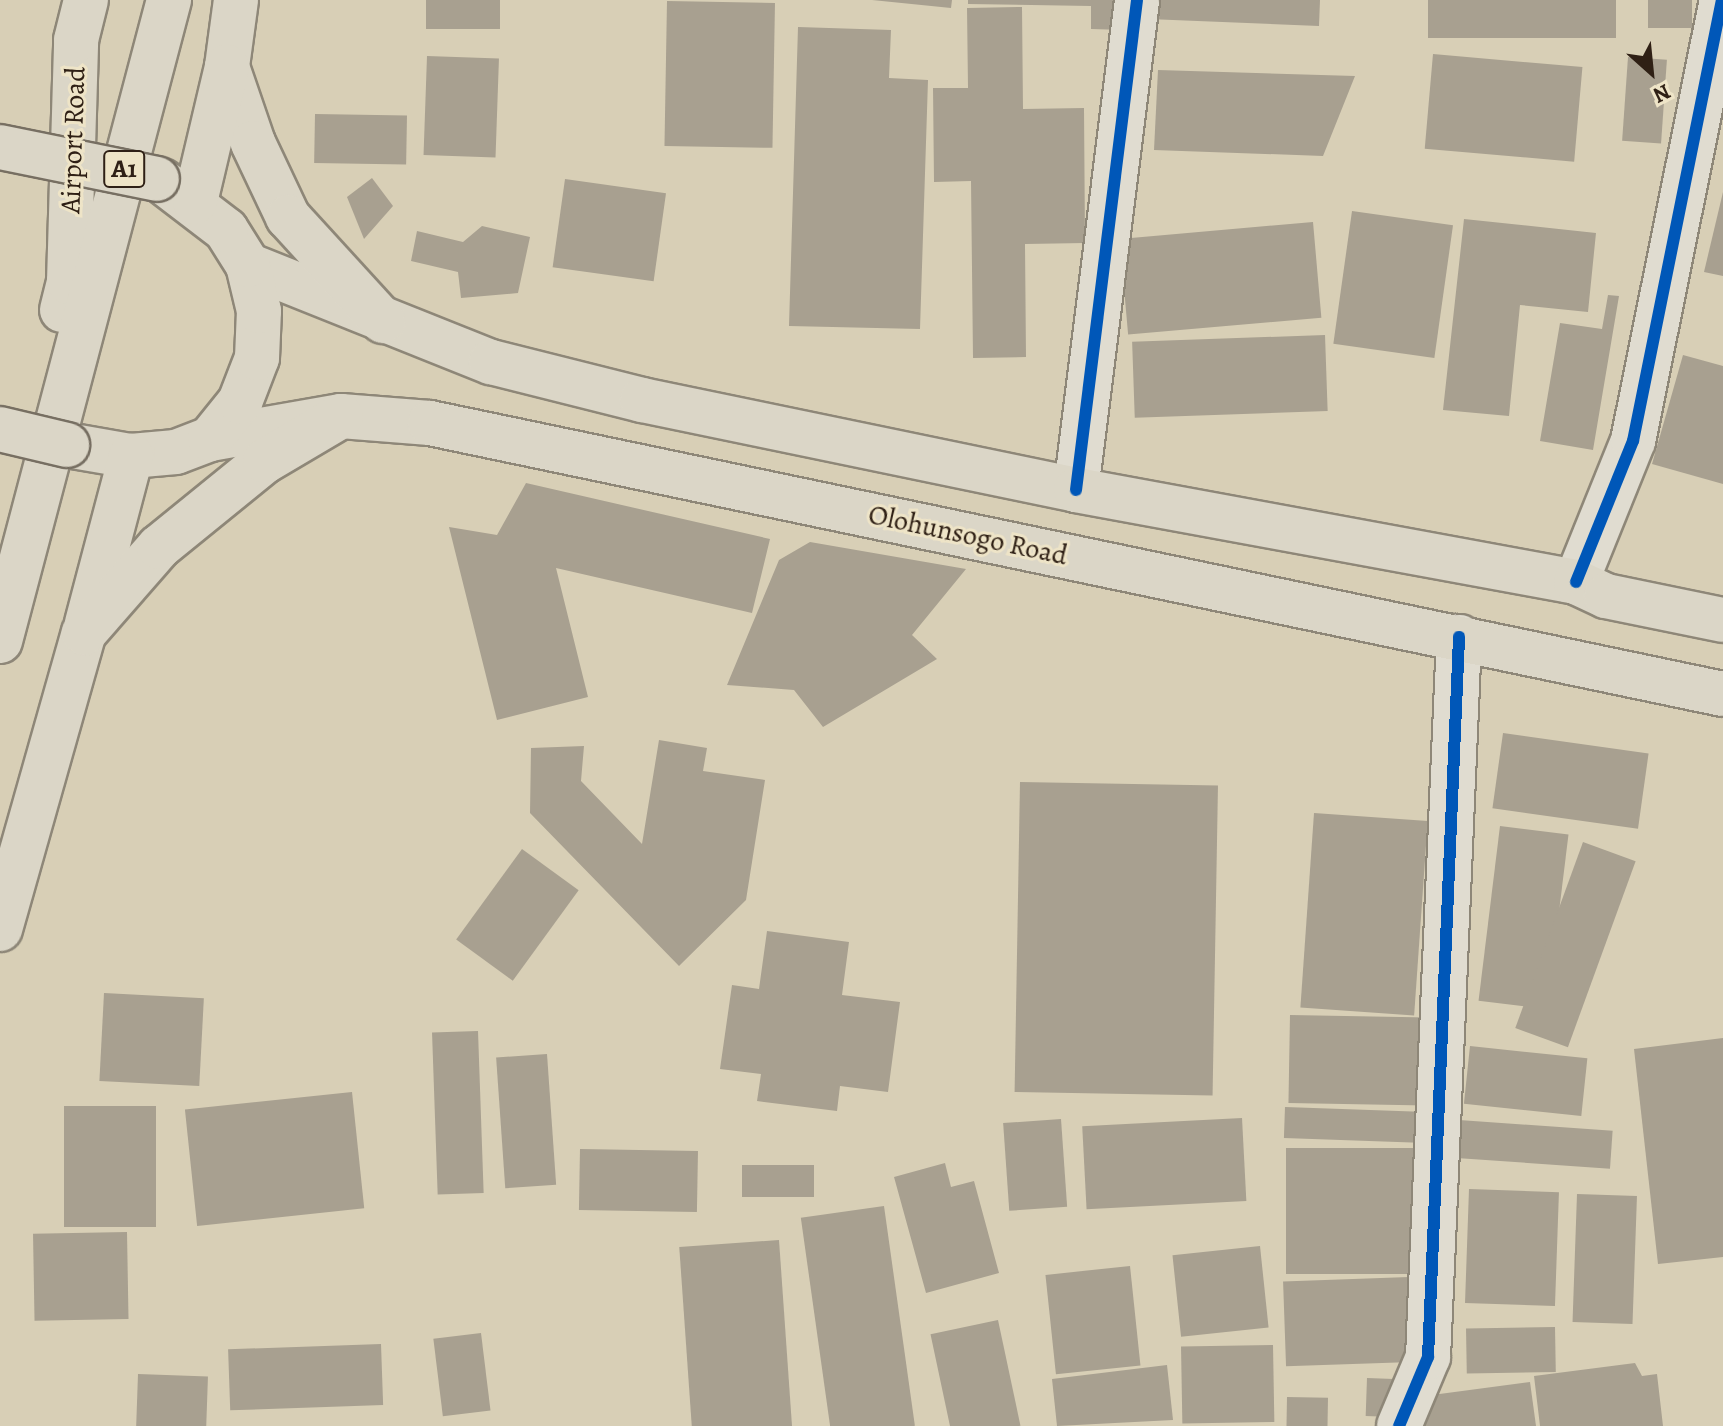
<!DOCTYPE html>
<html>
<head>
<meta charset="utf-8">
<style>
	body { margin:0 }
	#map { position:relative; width:1723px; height:1426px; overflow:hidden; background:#d8cfb6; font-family:Alegreya,serif }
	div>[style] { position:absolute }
	.building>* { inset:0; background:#a8a090; transform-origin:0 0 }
	.roads { filter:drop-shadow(2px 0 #8e8778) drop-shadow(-2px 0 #8e8778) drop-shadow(0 2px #8e8778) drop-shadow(0 -2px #8e8778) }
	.minor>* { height:44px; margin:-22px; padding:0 22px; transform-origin:22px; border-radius:22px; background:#e0dcd0 }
	.major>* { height:44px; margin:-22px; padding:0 22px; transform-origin:22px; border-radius:22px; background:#dbd6c7 }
	.highway>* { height:44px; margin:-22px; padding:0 22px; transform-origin:22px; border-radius:22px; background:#dbd6c7 }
	.bridges { filter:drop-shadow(2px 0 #776f62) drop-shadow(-2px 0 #776f62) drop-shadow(0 2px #776f62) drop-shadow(0 -2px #776f62) }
	.major-bridge>* { height:44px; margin:-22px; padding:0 22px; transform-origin:22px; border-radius:22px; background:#dbd6c7 }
	.cycleway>* { height:12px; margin:-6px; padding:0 6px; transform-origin:6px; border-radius:6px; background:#0057b8 }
	span { translate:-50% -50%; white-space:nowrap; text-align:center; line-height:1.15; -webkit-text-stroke:6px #eee4c7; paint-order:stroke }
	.shield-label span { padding:2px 6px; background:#eee4c7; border:2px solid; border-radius:6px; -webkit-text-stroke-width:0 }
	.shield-label { font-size:26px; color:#2f2015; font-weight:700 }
	.street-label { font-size:28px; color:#2f2015 }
	.north { position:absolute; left:1611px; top:32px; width:80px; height:80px; -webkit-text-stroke:6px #eee4c7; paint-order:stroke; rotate:153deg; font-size:22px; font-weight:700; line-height:32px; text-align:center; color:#2f2015 }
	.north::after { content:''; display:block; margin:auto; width:28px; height:36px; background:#2f2015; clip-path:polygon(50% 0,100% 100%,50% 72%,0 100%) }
</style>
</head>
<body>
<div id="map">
	<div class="building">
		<div style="left:426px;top:0;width:74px;height:29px"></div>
		<div style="clip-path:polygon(872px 0,952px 0,951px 8px)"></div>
		<div style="clip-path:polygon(968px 0,1125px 0,1124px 30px,1091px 29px,1091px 6px,968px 4px)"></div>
		<div style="clip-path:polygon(1149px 0,1320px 0,1319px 26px,1148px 19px)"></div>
		<div style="left:1428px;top:0;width:188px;height:38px"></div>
		<div style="left:1648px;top:0;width:44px;height:28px"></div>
		<div style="left:667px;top:1px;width:108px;height:145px;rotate:1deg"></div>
		<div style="clip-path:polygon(1022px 7px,1023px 109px,1084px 108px,1085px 243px,1025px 244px,1026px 357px,973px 358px,971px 181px,934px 182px,933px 88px,968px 88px,967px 8px)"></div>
		<div style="clip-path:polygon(798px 27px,891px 30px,889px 78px,928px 80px,920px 329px,789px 326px)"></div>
		<div style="left:1433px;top:54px;width:150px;height:95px;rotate:5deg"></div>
		<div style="left:427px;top:56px;width:72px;height:99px;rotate:2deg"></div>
		<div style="left:1628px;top:57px;width:39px;height:84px;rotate:4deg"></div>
		<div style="clip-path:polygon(1158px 70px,1355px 76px,1323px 156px,1154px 150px)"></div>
		<div style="left:315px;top:114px;width:92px;height:49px;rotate:1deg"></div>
		<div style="clip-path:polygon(372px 178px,393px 206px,364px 239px,347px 197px)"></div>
		<div style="left:565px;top:179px;width:102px;height:89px;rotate:8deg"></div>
		<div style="clip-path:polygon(1723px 192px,1723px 276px,1704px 272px)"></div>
		<div style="left:1352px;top:211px;width:102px;height:134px;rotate:8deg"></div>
		<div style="clip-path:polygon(1464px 219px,1596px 233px,1588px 312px,1520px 305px,1509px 416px,1443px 410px)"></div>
		<div style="left:1313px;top:222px;width:96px;height:194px;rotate:85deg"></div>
		<div style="clip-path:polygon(482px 226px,530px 237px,518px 293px,461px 298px,458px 272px,411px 261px,417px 231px,463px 242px)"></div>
		<div style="clip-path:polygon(1608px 295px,1619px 296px,1593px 450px,1540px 441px,1560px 323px,1602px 329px)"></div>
		<div style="left:1325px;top:335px;width:76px;height:193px;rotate:88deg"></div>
		<div style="clip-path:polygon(1683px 355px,1723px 366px,1723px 484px,1652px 464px)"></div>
		<div style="clip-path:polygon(526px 483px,770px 539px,752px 613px,556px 568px,588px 697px,497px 720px,449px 527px,497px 535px)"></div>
		<div style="clip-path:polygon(810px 542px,966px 569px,912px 635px,937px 659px,823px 727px,794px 690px,727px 685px,779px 560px)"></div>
		<div style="left:1503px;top:733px;width:147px;height:76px;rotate:8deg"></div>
		<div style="clip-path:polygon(659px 740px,707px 748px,703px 771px,765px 780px,746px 900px,679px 966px,530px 813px,531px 748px,584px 746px,581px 781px,642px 844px)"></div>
		<div style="left:1020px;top:782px;width:198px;height:310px;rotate:1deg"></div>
		<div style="left:1314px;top:813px;width:114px;height:195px;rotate:4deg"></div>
		<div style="left:1500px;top:826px;width:69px;height:176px;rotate:7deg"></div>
		<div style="left:1583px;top:842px;width:56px;height:198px;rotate:20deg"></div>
		<div style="left:522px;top:849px;width:70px;height:112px;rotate:36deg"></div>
		<div style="clip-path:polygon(767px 931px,849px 942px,842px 995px,900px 1002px,888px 1092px,840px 1086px,837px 1111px,757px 1101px,761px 1074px,720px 1069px,732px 985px,759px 989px)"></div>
		<div style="left:104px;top:993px;width:100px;height:88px;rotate:3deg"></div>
		<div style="left:1290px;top:1015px;width:138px;height:88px;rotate:1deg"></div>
		<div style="left:478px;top:1031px;width:162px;height:46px;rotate:88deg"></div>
		<div style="clip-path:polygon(1723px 1038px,1723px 1257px,1658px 1264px,1634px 1049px)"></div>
		<div style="left:1470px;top:1046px;width:118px;height:58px;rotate:6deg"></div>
		<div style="left:547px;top:1054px;width:131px;height:51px;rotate:86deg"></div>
		<div style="left:352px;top:1092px;width:117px;height:168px;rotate:84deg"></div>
		<div style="left:156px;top:1106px;width:121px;height:92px;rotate:90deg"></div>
		<div style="left:1285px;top:1107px;width:142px;height:31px;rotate:2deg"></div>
		<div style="left:1242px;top:1118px;width:83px;height:160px;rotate:87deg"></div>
		<div style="left:1061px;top:1119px;width:88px;height:58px;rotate:86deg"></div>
		<div style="left:1459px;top:1120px;width:154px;height:38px;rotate:4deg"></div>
		<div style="left:1421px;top:1148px;width:126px;height:135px;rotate:90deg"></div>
		<div style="left:580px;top:1149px;width:118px;height:61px;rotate:1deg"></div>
		<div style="clip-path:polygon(945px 1163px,951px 1187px,974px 1181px,999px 1273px,926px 1293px,894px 1177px)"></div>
		<div style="left:742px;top:1165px;width:72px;height:32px"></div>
		<div style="left:1469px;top:1189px;width:90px;height:114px;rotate:2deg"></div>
		<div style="left:1577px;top:1194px;width:60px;height:128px;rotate:2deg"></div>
		<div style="left:884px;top:1206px;width:222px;height:84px;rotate:82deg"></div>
		<div style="left:127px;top:1232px;width:87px;height:94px;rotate:89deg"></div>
		<div style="left:779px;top:1240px;width:187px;height:100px;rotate:86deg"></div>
		<div style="left:1260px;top:1246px;width:82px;height:88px;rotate:84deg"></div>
		<div style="left:1130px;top:1266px;width:100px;height:85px;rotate:84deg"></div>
		<div style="left:1409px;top:1277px;width:85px;height:126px;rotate:88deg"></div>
		<div style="left:998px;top:1320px;width:108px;height:69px;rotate:78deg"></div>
		<div style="left:1555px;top:1327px;width:45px;height:89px;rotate:89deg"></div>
		<div style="left:481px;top:1333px;width:78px;height:48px;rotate:83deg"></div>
		<div style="left:381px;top:1344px;width:61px;height:153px;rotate:88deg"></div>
		<div style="left:1273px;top:1345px;width:77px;height:92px;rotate:89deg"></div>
		<div style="clip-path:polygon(1635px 1363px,1642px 1376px,1657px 1374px,1663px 1426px,1540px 1426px,1534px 1376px)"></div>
		<div style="clip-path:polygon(1167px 1365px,1173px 1420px,1057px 1426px,1052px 1379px)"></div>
		<div style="left:138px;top:1374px;width:70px;height:52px;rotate:2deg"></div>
		<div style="left:1367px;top:1378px;width:27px;height:38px;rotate:2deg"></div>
		<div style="clip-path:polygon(1530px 1382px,1536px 1426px,1421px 1426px,1417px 1397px)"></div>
		<div style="left:1287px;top:1397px;width:41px;height:29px;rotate:1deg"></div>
	</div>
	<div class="roads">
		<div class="minor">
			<div style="left:1076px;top:490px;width:494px;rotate:-82.9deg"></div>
			<div style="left:1576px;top:582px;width:152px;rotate:-68deg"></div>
			<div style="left:1633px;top:441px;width:450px;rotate:-78.6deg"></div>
			<div style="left:1399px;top:1426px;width:75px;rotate:-67.2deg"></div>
			<div style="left:1428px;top:1357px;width:721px;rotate:-87.53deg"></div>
		</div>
		<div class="major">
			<div style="left:248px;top:265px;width:262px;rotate:21.8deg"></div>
			<div style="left:491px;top:362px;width:156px;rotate:14.1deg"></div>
			<div style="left:642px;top:400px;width:443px;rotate:11.7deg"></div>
			<div style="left:1076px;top:490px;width:508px;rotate:10.43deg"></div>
			<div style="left:1576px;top:582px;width:33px;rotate:25deg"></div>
			<div style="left:1606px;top:596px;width:119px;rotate:11.6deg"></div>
			<div style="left:210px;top:439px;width:133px;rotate:-10deg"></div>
			<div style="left:341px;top:416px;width:89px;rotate:4.5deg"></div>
			<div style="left:430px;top:423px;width:1321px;rotate:11.84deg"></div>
			<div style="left:67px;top:445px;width:65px;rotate:9.8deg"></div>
			<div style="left:131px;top:456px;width:45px;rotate:-5.1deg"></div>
			<div style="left:176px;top:452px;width:36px;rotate:-21deg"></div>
			<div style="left:210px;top:439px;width:48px;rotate:-51deg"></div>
			<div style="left:240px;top:402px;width:47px;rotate:-68.9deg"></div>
			<div style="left:257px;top:358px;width:47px;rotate:-87.6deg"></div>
			<div style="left:259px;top:311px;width:47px;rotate:-103.4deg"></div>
			<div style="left:248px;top:265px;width:41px;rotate:-122.2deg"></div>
			<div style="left:226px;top:230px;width:81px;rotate:-142.6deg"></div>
		</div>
		<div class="highway">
			<div style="left:236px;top:0;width:68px;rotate:97.7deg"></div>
			<div style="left:227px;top:67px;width:80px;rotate:71.1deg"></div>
			<div style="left:253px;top:143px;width:82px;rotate:64.7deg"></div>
			<div style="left:288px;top:217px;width:141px;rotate:47.6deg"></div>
			<div style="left:195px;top:202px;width:139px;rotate:-76.7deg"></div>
			<div style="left:62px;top:310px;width:29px;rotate:-76deg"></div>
			<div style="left:69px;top:282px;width:242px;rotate:-88.3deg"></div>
			<div style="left:76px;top:40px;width:41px;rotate:-76deg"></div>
			<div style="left:87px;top:623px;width:173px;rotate:-75.2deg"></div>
			<div style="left:0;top:641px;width:663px;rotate:-75.23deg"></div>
			<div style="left:0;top:929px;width:308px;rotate:-74.2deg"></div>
			<div style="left:84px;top:633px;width:114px;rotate:-48.9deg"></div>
			<div style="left:159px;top:547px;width:136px;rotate:-39.1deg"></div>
			<div style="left:265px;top:461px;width:88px;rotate:-30.6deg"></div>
		</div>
	</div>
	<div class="bridges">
		<div class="major-bridge">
			<div style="left:0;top:147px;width:160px;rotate:11.5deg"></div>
			<div style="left:0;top:429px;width:69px;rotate:13.4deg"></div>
		</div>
	</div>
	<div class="cycleway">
		<div style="left:1076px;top:490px;width:494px;rotate:-82.9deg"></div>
		<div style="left:1576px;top:582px;width:152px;rotate:-68deg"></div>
		<div style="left:1633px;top:441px;width:450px;rotate:-78.6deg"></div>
		<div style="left:1399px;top:1426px;width:75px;rotate:-67.2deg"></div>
		<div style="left:1428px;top:1357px;width:721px;rotate:-87.53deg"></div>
	</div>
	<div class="shield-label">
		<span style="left:124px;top:169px">A1</span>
	</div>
	<div class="street-label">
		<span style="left:73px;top:140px;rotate:-88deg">Airport Road</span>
		<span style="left:968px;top:535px;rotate:12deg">Olohunsogo Road</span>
	</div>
	<div class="north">N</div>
</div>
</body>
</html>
